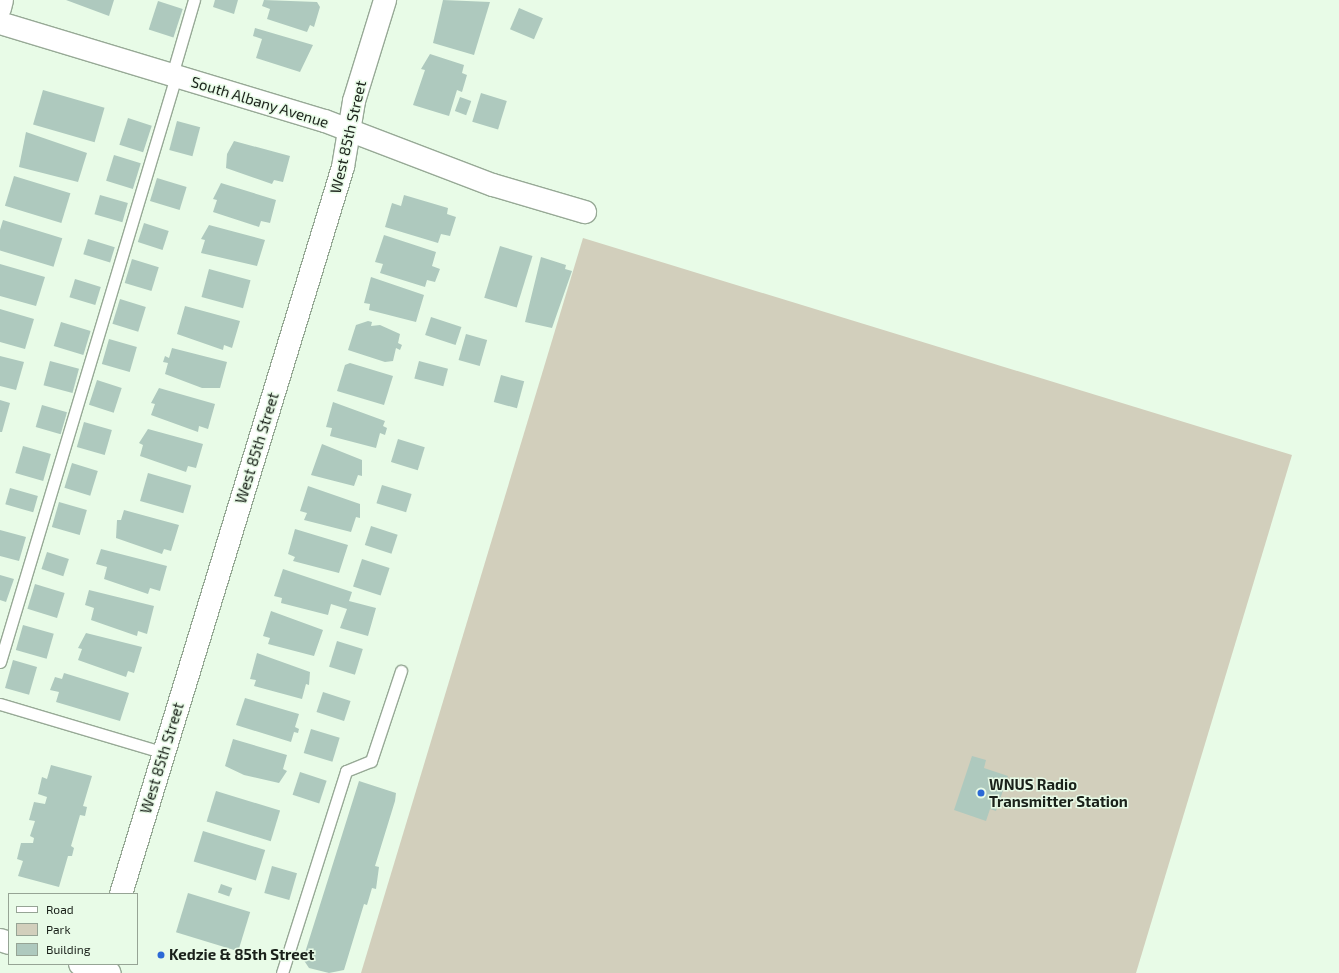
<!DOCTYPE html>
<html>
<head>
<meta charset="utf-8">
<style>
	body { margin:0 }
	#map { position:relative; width:1339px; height:973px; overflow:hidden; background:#e8fbe7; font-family:"Exo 2",sans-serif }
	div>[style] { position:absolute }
	.green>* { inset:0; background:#d2cfbc }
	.building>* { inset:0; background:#aec9be; transform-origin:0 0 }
	.roads { filter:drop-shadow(1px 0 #97a996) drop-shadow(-1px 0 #97a996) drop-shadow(0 1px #97a996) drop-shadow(0 -1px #97a996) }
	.lane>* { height:11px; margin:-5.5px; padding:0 5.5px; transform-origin:5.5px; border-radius:5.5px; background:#fff }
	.street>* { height:22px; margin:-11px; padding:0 11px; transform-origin:11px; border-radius:11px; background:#fff }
	.secondary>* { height:22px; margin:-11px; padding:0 11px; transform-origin:11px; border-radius:11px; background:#fff }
	.dots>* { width:11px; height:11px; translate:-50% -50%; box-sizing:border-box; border:2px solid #e8fbe7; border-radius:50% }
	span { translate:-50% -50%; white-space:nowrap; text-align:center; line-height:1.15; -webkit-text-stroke:3px #e8fbe7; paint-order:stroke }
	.street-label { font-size:15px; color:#1a211a }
	.poi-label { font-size:15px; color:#1a211a; font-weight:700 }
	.left { translate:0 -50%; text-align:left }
	.legend { position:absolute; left:8px; top:893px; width:130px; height:72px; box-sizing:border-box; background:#e8fbe7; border:1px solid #96a495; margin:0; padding:5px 7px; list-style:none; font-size:12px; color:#1a211a }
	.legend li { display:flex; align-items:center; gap:8px; height:20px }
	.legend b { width:20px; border:1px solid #96a495 }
</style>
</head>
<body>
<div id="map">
	<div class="green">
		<div style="clip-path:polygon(583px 238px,1292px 455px,1136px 973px,361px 973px)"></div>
	</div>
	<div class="building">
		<div style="clip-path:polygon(66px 0,114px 0,109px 16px)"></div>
		<div style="clip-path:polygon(215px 0,238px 0,234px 14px,213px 7px)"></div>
		<div style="clip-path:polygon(264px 0,317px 2px,320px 7px,314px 27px,310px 25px,307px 32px,267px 19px,270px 9px,262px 6px)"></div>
		<div style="clip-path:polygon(443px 0,490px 2px,474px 55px,433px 43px)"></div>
		<div style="left:158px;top:1px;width:26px;height:30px;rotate:18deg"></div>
		<div style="left:519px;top:8px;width:26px;height:23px;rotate:23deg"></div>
		<div style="clip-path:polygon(255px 28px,313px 45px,300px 72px,256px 58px,262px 39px,253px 36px)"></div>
		<div style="clip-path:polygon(430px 54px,464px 65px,462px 73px,467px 75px,462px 92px,457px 90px,449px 116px,413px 105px,425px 70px,421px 69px)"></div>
		<div style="left:43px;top:90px;width:64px;height:36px;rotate:16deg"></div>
		<div style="left:481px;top:93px;width:27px;height:30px;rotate:17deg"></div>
		<div style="left:460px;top:97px;width:12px;height:15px;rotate:20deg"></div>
		<div style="left:128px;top:118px;width:25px;height:28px;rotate:18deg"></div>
		<div style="left:177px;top:121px;width:24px;height:30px;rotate:15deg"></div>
		<div style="clip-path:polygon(26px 132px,87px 153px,78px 182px,19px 167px)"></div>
		<div style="clip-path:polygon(234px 141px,290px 156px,283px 182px,274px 180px,272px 184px,226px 168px,227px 154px)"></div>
		<div style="left:114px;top:155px;width:28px;height:27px;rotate:17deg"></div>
		<div style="left:14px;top:176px;width:59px;height:31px;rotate:17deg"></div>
		<div style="left:157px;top:178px;width:31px;height:24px;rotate:17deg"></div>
		<div style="clip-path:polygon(221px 183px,276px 200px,270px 223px,261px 221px,259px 227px,213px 212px,217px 200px,213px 199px)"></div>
		<div style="left:100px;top:195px;width:29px;height:20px;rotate:16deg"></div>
		<div style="clip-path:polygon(404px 195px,448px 208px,447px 214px,456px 217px,450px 236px,441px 234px,438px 243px,385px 227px,392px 203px,401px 206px)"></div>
		<div style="left:3px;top:220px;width:62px;height:30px;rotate:17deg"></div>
		<div style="left:144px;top:223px;width:26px;height:20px;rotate:18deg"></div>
		<div style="clip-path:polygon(209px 225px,265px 240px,257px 266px,201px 253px,205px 240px,201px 239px)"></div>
		<div style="clip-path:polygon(384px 235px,436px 252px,432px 266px,440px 269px,435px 282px,427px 280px,425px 287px,380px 273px,383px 264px,375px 262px)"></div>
		<div style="left:88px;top:239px;width:28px;height:16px;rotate:17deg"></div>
		<div style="left:500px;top:246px;width:34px;height:54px;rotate:17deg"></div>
		<div style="clip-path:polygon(541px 257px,566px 265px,565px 269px,572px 271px,552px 328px,525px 322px)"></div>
		<div style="left:132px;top:259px;width:28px;height:25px;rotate:17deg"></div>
		<div style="clip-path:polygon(0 264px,45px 277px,36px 306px,0 296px)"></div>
		<div style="left:209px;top:269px;width:43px;height:29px;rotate:15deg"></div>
		<div style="clip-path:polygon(371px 277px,424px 295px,416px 322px,369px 310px,370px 304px,364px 303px)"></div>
		<div style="left:75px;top:279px;width:27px;height:19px;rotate:17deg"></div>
		<div style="left:120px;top:299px;width:27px;height:26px;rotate:17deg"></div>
		<div style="clip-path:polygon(185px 306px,240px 321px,232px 348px,224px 345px,223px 350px,177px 334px)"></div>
		<div style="clip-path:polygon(0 309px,34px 319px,25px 349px,0 342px)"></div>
		<div style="left:431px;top:317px;width:32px;height:19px;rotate:18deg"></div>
		<div style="clip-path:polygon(368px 321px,372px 322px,371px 326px,380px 325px,400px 334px,398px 343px,402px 345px,400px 350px,396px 348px,393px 361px,385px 362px,348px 350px,356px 325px)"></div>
		<div style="left:61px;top:322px;width:31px;height:25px;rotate:17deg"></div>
		<div style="left:466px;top:334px;width:22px;height:27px;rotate:16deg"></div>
		<div style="left:109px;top:339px;width:29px;height:26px;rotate:16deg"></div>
		<div style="clip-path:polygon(172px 348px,227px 362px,220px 388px,202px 388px,165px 374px,168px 363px,163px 362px,165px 356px,169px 358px)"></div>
		<div style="clip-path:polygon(0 356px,24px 362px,16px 390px,0 386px)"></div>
		<div style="left:50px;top:361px;width:30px;height:25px;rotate:15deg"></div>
		<div style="left:419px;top:361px;width:30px;height:18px;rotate:15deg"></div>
		<div style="clip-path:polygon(350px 363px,393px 376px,384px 405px,337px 391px,345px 365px)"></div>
		<div style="left:501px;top:375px;width:24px;height:28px;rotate:15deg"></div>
		<div style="left:97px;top:380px;width:26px;height:26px;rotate:18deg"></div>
		<div style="clip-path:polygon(159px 388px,215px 404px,208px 429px,199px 426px,198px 432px,151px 415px,155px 404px,151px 403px)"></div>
		<div style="clip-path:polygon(0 400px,10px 403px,2px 432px,0 432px)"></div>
		<div style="clip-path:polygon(333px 402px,385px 421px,383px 426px,387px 428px,385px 435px,380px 433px,376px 448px,330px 436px,332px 428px,326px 427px)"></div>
		<div style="left:42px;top:405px;width:26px;height:23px;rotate:16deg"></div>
		<div style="left:84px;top:422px;width:29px;height:26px;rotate:16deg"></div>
		<div style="clip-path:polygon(148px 429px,203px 444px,196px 468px,188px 466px,186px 472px,140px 456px,143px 445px,139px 443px)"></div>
		<div style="left:398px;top:439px;width:28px;height:24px;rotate:17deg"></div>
		<div style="clip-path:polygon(322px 444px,362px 460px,362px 476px,358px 475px,354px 486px,311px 475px)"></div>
		<div style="left:23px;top:446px;width:29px;height:28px;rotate:16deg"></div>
		<div style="left:72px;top:463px;width:27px;height:26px;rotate:17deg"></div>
		<div style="left:148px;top:473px;width:45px;height:29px;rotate:16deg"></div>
		<div style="left:382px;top:485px;width:31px;height:19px;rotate:17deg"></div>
		<div style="clip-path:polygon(308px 486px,360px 504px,360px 518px,356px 517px,351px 532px,304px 520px,307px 513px,300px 511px)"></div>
		<div style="left:10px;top:488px;width:29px;height:17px;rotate:16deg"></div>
		<div style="left:59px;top:502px;width:29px;height:26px;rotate:16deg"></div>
		<div style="clip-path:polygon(124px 510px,179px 525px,171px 551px,164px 549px,162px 554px,116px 538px,117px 520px,121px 520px)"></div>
		<div style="left:371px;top:526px;width:28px;height:20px;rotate:18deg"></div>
		<div style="clip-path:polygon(295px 529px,348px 545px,339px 573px,293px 561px,295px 557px,288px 554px)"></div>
		<div style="clip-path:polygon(0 530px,26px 537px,19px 561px,0 556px)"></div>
		<div style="clip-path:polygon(101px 549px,167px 566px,160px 591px,150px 588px,148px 594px,104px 579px,107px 567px,96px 564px)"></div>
		<div style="left:47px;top:552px;width:23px;height:18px;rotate:18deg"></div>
		<div style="left:362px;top:559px;width:29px;height:29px;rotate:18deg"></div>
		<div style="clip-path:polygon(283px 569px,352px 592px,349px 601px,376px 608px,368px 636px,340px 628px,347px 609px,331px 604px,328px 615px,281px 603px,282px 598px,274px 596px)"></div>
		<div style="clip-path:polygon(0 575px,14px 579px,6px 602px,0 600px)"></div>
		<div style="left:35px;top:584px;width:31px;height:26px;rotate:17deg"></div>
		<div style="clip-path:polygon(89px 590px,154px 606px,147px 634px,138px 631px,137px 636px,91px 620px,94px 608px,85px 605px)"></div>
		<div style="clip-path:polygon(271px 611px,323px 630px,314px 656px,268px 644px,270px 638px,263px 636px)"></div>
		<div style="left:23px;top:625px;width:32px;height:26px;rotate:16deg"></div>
		<div style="clip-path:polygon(86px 633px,142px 647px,134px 673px,128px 671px,126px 677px,78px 660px,82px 649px,78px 648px)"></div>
		<div style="left:337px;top:641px;width:27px;height:27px;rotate:17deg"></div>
		<div style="clip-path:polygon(257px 653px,310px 672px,309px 685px,306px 684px,302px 699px,254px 686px,256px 680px,250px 679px)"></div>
		<div style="left:13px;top:660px;width:25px;height:29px;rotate:16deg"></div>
		<div style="clip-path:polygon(64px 673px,129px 693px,120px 721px,56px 702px,59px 692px,50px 690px,55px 677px,62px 679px)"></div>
		<div style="left:323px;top:692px;width:29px;height:21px;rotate:18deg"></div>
		<div style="clip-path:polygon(245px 698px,299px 714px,295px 727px,299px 729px,298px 733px,294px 732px,291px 742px,236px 725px)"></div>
		<div style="left:311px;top:729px;width:30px;height:25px;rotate:17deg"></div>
		<div style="clip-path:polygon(233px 739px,287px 755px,283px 769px,287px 771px,279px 783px,244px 775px,225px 766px)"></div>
		<div style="clip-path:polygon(972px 756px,986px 760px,984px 768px,1008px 776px,996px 811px,990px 809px,986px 821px,954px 810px)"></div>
		<div style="clip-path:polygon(51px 765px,92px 776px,83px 806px,87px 807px,85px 816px,80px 815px,71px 846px,74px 848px,72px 856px,68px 856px,59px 887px,18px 876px,23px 861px,17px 859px,21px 843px,33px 843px,34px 838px,30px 836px,35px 821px,29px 820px,34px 802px,45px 804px,47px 797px,38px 794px,42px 777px,47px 779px)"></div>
		<div style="left:300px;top:772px;width:28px;height:24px;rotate:18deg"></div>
		<div style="clip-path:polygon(359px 781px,396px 793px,395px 801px,375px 866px,379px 867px,376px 889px,372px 888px,367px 905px,364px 904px,344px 970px,329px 973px,309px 968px,303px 959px)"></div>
		<div style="left:216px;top:791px;width:67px;height:32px;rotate:17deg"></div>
		<div style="left:203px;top:831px;width:65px;height:32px;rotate:17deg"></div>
		<div style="left:272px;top:866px;width:26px;height:28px;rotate:16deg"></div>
		<div style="left:221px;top:884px;width:12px;height:9px;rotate:20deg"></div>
		<div style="left:188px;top:893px;width:65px;height:41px;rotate:17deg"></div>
	</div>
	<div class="roads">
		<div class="lane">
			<div style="left:172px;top:75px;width:78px;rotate:-73.7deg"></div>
			<div style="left:0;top:662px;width:612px;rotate:-73.28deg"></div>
			<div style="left:0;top:704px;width:171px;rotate:16.6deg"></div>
			<div style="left:282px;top:973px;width:212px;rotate:-72.4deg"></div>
			<div style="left:346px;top:771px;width:27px;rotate:-22deg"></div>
			<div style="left:371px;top:761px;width:95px;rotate:-71.6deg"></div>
		</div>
		<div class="street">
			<div style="left:0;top:8px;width:8px;rotate:-76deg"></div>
			<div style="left:0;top:23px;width:339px;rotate:16.8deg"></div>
			<div style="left:325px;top:121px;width:180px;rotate:20.9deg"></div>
			<div style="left:493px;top:185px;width:96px;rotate:16.4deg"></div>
			<div style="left:121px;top:894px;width:760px;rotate:-73.02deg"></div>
			<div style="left:343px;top:167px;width:67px;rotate:-80.5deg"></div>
			<div style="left:354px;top:101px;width:106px;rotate:-72.9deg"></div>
		</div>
		<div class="secondary">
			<div style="left:0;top:940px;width:9px;rotate:18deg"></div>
			<div style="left:80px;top:964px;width:31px;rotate:17deg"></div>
		</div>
	</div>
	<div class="dots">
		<div style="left:981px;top:793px;background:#2b69d6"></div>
		<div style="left:161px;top:955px;background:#2b69d6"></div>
	</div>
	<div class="street-label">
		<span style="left:260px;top:102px;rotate:17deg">South Albany Avenue</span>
		<span style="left:348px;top:137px;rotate:-77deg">West 85th Street</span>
		<span style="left:257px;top:448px;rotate:-73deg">West 85th Street</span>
		<span style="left:162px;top:758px;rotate:-73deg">West 85th Street</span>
	</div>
	<div class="poi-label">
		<span class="left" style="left:989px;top:793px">WNUS Radio<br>Transmitter Station</span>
		<span class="left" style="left:169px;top:955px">Kedzie &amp; 85th Street</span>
	</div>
	<ul class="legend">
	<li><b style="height:5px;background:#fff"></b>Road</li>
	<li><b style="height:11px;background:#d2cfbc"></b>Park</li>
	<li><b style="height:11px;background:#aec9be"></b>Building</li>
	</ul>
</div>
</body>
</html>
